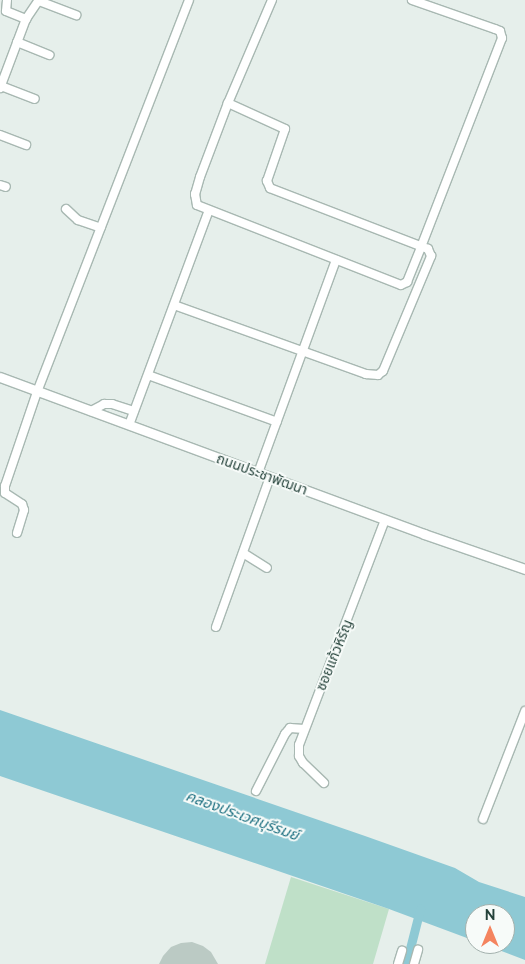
<!DOCTYPE html>
<html>
<head>
<meta charset="utf-8">
<style>
	body { margin:0 }
	#map { position:relative; width:525px; height:964px; overflow:hidden; background:#e6efeb; font-family:Raleway,"Noto Sans Thai",sans-serif }
	div>[style] { position:absolute }
	.green>* { inset:0; background:#bfe0c8 }
	.water>* { inset:0; background:#8ec9d4 }
	.canal>* { height:9px; margin:-4.5px; padding:0 4.5px; transform-origin:4.5px; border-radius:4.5px; background:#8ec9d4 }
	.building>* { inset:0; background:#bbcac4 }
	.roads { filter:drop-shadow(1px 0 #a8b8b2) drop-shadow(-1px 0 #a8b8b2) drop-shadow(0 1px #a8b8b2) drop-shadow(0 -1px #a8b8b2) }
	.minor>* { height:8px; margin:-4px; padding:0 4px; transform-origin:4px; border-radius:4px; background:#fff }
	.tertiary>* { height:9px; margin:-4.5px; padding:0 4.5px; transform-origin:4.5px; border-radius:4.5px; background:#fff }
	span { translate:-50% -50%; white-space:nowrap; text-align:center; line-height:1.15; -webkit-text-stroke:4px #f7fbf9; paint-order:stroke }
	.street-label { font-size:14px; color:#24423a }
	.water-label { font-size:15px; color:#1c6f80; font-style:italic }
	.north { position:absolute; left:465px; top:904px; width:50px; height:50px; box-sizing:border-box; background:#f7fbf9; border:1px solid #a3b1ad; border-radius:50%; rotate:0deg; font-size:14px; font-weight:700; line-height:20px; text-align:center; color:#24423a }
	.north::after { content:''; display:block; margin:auto; width:18px; height:22px; background:#f4845f; clip-path:polygon(50% 0,100% 100%,50% 72%,0 100%) }
</style>
</head>
<body>
<div id="map">
	<div class="green">
		<div style="clip-path:polygon(291px 877px,389px 909px,373px 964px,265px 964px)"></div>
	</div>
	<div class="water">
		<div style="clip-path:polygon(0 710px,365px 836px,455px 868px,479px 882px,525px 897px,525px 960px,483px 944px,505px 944px,505px 914px,475px 914px,475px 941px,389px 909px,0 776px)"></div>
	</div>
	<div class="canal">
		<div style="left:406px;top:964px;width:57px;rotate:-75.7deg"></div>
	</div>
	<div class="building">
		<div style="clip-path:polygon(192px 942px,203px 946px,211px 952px,218px 964px,159px 964px,163px 956px,171px 947px,181px 943px)"></div>
	</div>
	<div class="roads">
		<div class="minor">
			<div style="left:7px;top:0;width:11px;rotate:95deg"></div>
			<div style="left:6px;top:11px;width:22px;rotate:22deg"></div>
			<div style="left:272px;top:0;width:112px;rotate:113.1deg"></div>
			<div style="left:228px;top:103px;width:79px;rotate:110.7deg"></div>
			<div style="left:200px;top:177px;width:18px;rotate:106deg"></div>
			<div style="left:195px;top:194px;width:11px;rotate:80deg"></div>
			<div style="left:197px;top:205px;width:219px;rotate:21.4deg"></div>
			<div style="left:401px;top:285px;width:7px;rotate:-27deg"></div>
			<div style="left:407px;top:282px;width:38px;rotate:-68deg"></div>
			<div style="left:421px;top:247px;width:224px;rotate:-68.8deg"></div>
			<div style="left:502px;top:38px;width:7px;rotate:-106deg"></div>
			<div style="left:500px;top:31px;width:5px;rotate:-158deg"></div>
			<div style="left:495px;top:29px;width:88px;rotate:-160.7deg"></div>
			<div style="left:39px;top:1px;width:40px;rotate:21deg"></div>
			<div style="left:17px;top:42px;width:35px;rotate:22deg"></div>
			<div style="left:1px;top:86px;width:36px;rotate:21deg"></div>
			<div style="left:0;top:88px;width:74px;rotate:-69.4deg"></div>
			<div style="left:26px;top:19px;width:23px;rotate:-56deg"></div>
			<div style="left:0;top:135px;width:28px;rotate:21deg"></div>
			<div style="left:0;top:185px;width:6px;rotate:18deg"></div>
			<div style="left:66px;top:209px;width:16px;rotate:43deg"></div>
			<div style="left:78px;top:220px;width:24px;rotate:19deg"></div>
			<div style="left:174px;top:305px;width:204px;rotate:19.8deg"></div>
			<div style="left:366px;top:374px;width:12px;rotate:5deg"></div>
			<div style="left:378px;top:375px;width:6px;rotate:-39deg"></div>
			<div style="left:383px;top:371px;width:125px;rotate:-67.3deg"></div>
			<div style="left:431px;top:256px;width:8px;rotate:-113deg"></div>
			<div style="left:428px;top:249px;width:169px;rotate:-158.9deg"></div>
			<div style="left:270px;top:188px;width:8px;rotate:-113deg"></div>
			<div style="left:267px;top:181px;width:55px;rotate:-70.9deg"></div>
			<div style="left:285px;top:129px;width:63px;rotate:-155.5deg"></div>
			<div style="left:148px;top:375px;width:137px;rotate:20deg"></div>
			<div style="left:91px;top:411px;width:15px;rotate:-28deg"></div>
			<div style="left:104px;top:404px;width:8px"></div>
			<div style="left:112px;top:404px;width:23px;rotate:18deg"></div>
			<div style="left:129px;top:425px;width:229px;rotate:-69.6deg"></div>
			<div style="left:258px;top:473px;width:227px;rotate:-69.9deg"></div>
			<div style="left:17px;top:533px;width:24px;rotate:-73deg"></div>
			<div style="left:24px;top:510px;width:6px;rotate:-108deg"></div>
			<div style="left:22px;top:504px;width:20px;rotate:-147deg"></div>
			<div style="left:5px;top:493px;width:7px;rotate:-90deg"></div>
			<div style="left:5px;top:486px;width:99px;rotate:-71.2deg"></div>
			<div style="left:37px;top:392px;width:420px;rotate:-68.8deg"></div>
			<div style="left:243px;top:553px;width:28px;rotate:32deg"></div>
			<div style="left:216px;top:627px;width:159px;rotate:-70.2deg"></div>
			<div style="left:324px;top:783px;width:29px;rotate:-136deg"></div>
			<div style="left:303px;top:763px;width:8px;rotate:-120deg"></div>
			<div style="left:299px;top:756px;width:11px;rotate:-90deg"></div>
			<div style="left:299px;top:745px;width:241px;rotate:-69.1deg"></div>
			<div style="left:256px;top:791px;width:64px;rotate:-63deg"></div>
			<div style="left:285px;top:734px;width:8px;rotate:-50deg"></div>
			<div style="left:290px;top:728px;width:14px;rotate:4deg"></div>
			<div style="left:483px;top:819px;width:116px;rotate:-68.7deg"></div>
			<div style="left:398px;top:964px;width:14px;rotate:-73deg"></div>
			<div style="left:414px;top:964px;width:15px;rotate:-74deg"></div>
		</div>
		<div class="tertiary">
			<div style="left:0;top:377px;width:452px;rotate:20.3deg"></div>
			<div style="left:424px;top:534px;width:107px;rotate:19.1deg"></div>
		</div>
	</div>
	<div class="street-label">
		<span style="left:262px;top:474px;rotate:20deg">ถนนประชาพัฒนา</span>
		<span style="left:334px;top:655px;rotate:-68deg">ซอยแก้วหิรัญ</span>
	</div>
	<div class="water-label">
		<span style="left:242px;top:816px;rotate:20deg">คลองประเวศบุรีรมย์</span>
	</div>
	<div class="north">N</div>
</div>
</body>
</html>
